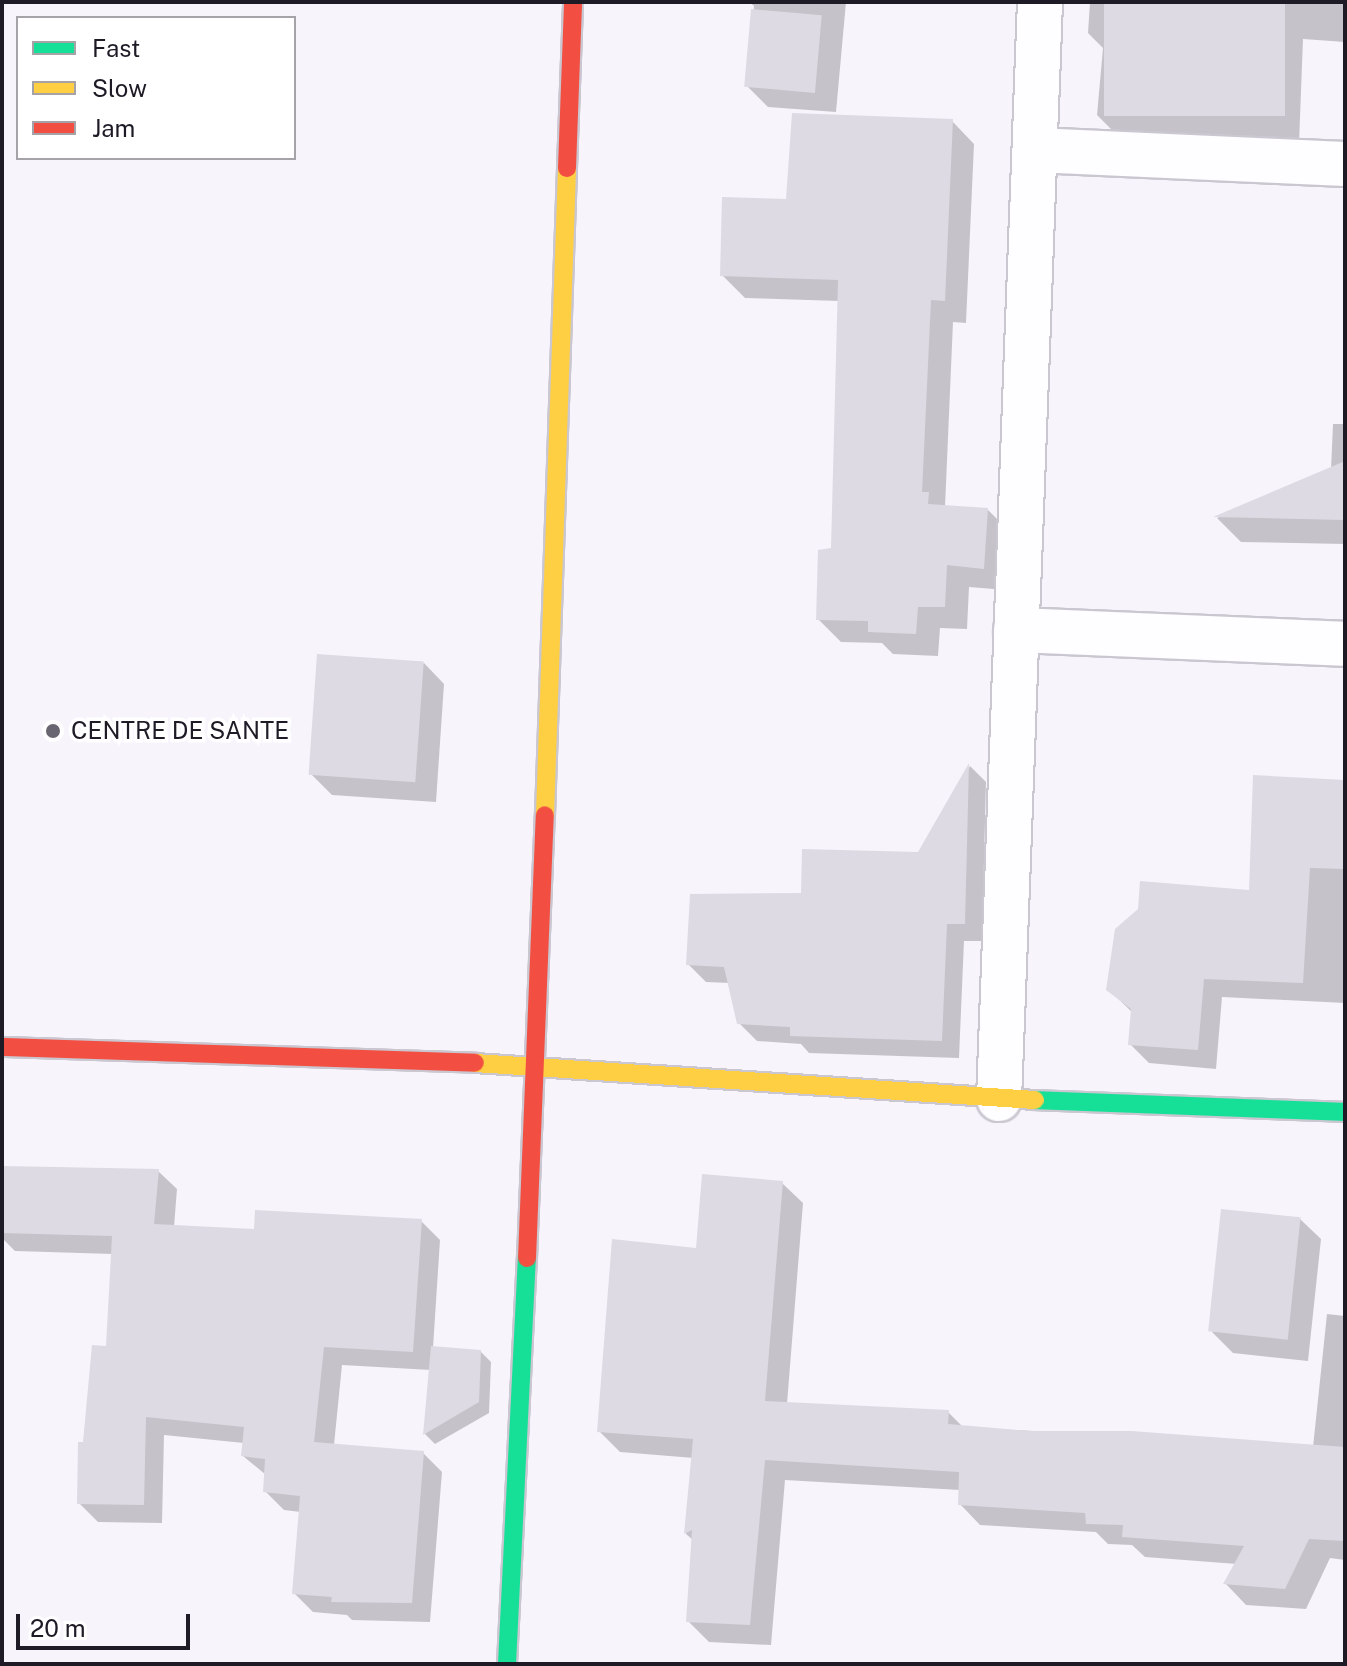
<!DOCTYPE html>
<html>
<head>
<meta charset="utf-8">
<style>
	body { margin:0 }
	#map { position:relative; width:1347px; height:1666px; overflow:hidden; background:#f7f4fc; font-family:"Public Sans",sans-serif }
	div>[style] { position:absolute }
	.shadow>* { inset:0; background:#0003 }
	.building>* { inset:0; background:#dedae4; transform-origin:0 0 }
	.roads { filter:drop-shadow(2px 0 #cac7d1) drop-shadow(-2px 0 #cac7d1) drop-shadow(0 2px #cac7d1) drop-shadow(0 -2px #cac7d1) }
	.street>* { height:44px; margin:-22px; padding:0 22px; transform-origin:22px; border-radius:22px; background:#fefdff }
	.fast>* { height:18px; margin:-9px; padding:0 9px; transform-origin:9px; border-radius:9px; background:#16e098 }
	.slow>* { height:18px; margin:-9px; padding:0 9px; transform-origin:9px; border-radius:9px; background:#ffcf43 }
	.jam>* { height:18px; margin:-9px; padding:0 9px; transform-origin:9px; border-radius:9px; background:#f24e42 }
	.dots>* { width:22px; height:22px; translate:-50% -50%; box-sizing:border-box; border:4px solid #fff; border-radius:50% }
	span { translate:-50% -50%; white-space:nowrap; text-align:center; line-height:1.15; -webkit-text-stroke:7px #fff; paint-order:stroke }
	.poi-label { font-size:24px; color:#1e1a26 }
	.left { translate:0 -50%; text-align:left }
	.frame { position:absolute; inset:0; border:4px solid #1e1a26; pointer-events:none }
	.legend { position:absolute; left:16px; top:16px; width:280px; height:144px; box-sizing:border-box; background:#fff; border:2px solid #a5a3a8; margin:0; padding:10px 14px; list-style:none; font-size:24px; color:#1e1a26 }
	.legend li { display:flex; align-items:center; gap:16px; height:40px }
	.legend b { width:40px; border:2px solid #a5a3a8 }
	.scale { position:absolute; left:16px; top:1614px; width:174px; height:36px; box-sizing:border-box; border:4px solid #1e1a26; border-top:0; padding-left:10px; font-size:24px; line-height:28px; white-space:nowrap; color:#1e1a26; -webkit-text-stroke:6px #fff; paint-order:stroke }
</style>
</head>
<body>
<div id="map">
	<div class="shadow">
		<div style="clip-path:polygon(749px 2px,846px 2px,836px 112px,768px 107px,747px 86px,754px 6px)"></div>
		<div style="clip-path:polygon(1090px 2px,1345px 2px,1345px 42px,1303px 39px,1299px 144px,1116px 134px,1097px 115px,1103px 48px,1088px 33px)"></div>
		<div style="clip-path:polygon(952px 121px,974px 144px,966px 323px,953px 322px,945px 507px,988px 510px,1010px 532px,1006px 590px,969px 587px,967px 629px,940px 628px,938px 656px,893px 654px,882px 643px,841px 642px,818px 619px,833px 550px,839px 301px,745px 298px,722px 275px,788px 201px)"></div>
		<div style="clip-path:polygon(1333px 424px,1345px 424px,1345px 544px,1241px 542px,1217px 518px,1331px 469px)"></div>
		<div style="clip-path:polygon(424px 663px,444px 684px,436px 802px,332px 795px,311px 774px)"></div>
		<div style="clip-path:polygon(970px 766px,986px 782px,982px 941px,964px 941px,959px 1058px,809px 1053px,801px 1044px,757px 1041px,739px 1023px,730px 983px,706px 982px,688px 964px,803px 895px,920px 854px)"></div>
		<div style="clip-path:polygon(1345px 782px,1345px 1003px,1222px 997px,1216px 1069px,1149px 1063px,1130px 1044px,1132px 1012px,1108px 989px,1251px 893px)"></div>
		<div style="clip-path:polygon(2px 1168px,158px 1171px,177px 1189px,174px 1227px,256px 1231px,421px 1221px,440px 1240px,433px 1348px,481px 1352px,491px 1362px,489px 1413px,435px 1444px,425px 1434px,431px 1370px,342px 1365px,334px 1445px,423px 1453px,442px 1472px,430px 1622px,352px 1620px,347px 1615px,313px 1612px,294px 1593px,301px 1512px,284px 1510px,265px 1491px,266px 1475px,243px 1456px,244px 1443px,164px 1435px,162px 1523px,98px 1522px,79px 1503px,85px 1444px,108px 1348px,113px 1254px,15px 1251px,2px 1238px)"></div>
		<div style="clip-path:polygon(782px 1183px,803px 1203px,787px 1404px,948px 1412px,963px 1427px,1313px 1447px,1327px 1314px,1345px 1316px,1345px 1560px,1330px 1558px,1306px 1609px,1246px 1605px,1226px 1584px,1237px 1564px,1145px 1557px,1132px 1545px,1108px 1544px,1096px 1532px,980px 1525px,960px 1504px,960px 1490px,785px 1480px,771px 1645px,709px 1642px,688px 1621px,693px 1540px,686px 1534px,694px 1458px,620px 1452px,599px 1431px,698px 1250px)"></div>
		<div style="clip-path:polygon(1300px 1219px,1321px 1239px,1308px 1361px,1233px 1353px,1212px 1332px)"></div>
	</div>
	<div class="building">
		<div style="left:1104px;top:2px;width:181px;height:114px"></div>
		<div style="left:751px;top:9px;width:71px;height:78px;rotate:5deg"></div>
		<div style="clip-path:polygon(792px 113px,953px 119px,945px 301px,931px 300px,922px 492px,929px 492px,928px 504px,988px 508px,984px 569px,947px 565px,945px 607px,918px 607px,916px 634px,868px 632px,868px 621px,816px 620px,818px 550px,831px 548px,838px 280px,720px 276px,722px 197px,786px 199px)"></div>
		<div style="clip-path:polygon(1345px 461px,1345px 520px,1213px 517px)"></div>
		<div style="left:317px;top:654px;width:107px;height:121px;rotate:4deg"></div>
		<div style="clip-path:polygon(969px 763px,965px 924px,947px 924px,942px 1041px,790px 1036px,790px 1027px,737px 1024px,724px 967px,686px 965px,690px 894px,801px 893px,802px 849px,918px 852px)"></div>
		<div style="clip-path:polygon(1253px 775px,1345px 780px,1345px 869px,1310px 868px,1303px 983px,1204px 979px,1198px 1050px,1128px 1045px,1131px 1009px,1106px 990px,1115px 929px,1138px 909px,1140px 881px,1249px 890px)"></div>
		<div style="clip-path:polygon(2px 1166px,159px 1169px,154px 1224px,254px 1229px,255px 1210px,422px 1219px,413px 1352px,324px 1347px,314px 1442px,424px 1451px,412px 1603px,331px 1602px,332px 1597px,292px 1594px,300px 1496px,263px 1492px,265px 1459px,241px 1456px,244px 1427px,146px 1417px,144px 1505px,77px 1504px,78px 1442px,83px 1442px,92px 1345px,106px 1346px,112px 1236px,2px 1233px)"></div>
		<div style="clip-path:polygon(702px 1174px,783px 1181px,765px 1401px,949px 1410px,948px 1424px,1030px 1431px,1131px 1431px,1345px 1447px,1345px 1541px,1309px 1539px,1285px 1589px,1223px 1584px,1244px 1546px,1122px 1537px,1123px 1525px,1086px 1524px,1085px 1513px,958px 1505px,959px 1472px,765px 1460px,750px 1625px,686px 1622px,692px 1530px,684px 1534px,693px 1439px,597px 1432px,612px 1239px,696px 1248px)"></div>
		<div style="left:1221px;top:1209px;width:80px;height:123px;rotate:6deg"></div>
		<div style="clip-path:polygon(431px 1346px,481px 1350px,479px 1402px,423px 1435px)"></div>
	</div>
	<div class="roads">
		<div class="street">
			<div style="left:1035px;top:150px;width:310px;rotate:2.6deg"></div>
			<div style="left:1016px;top:630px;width:329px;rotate:2.4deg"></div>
			<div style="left:999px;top:1099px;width:1098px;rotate:-87.86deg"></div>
		</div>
		<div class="fast">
			<div style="left:1035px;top:1100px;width:310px;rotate:2.2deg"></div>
			<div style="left:507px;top:1664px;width:406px;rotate:-87.2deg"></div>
		</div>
		<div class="slow">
			<div style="left:545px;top:815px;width:647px;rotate:-88.05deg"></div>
			<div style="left:475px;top:1063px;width:561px;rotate:3.78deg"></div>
		</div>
		<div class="jam">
			<div style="left:567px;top:168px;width:166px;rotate:-87.9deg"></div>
			<div style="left:2px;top:1047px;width:473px;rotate:1.9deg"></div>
			<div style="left:527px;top:1258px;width:443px;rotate:-87.7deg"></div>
		</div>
	</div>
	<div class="dots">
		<div style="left:53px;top:731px;background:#6a6671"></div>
	</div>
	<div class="poi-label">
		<span class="left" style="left:71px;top:731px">CENTRE DE SANTE</span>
	</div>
	<div class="frame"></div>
	<ul class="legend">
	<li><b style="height:10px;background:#16e098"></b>Fast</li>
	<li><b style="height:10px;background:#ffcf43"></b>Slow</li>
	<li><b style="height:10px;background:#f24e42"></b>Jam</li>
	</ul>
	<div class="scale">20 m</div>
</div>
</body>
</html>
